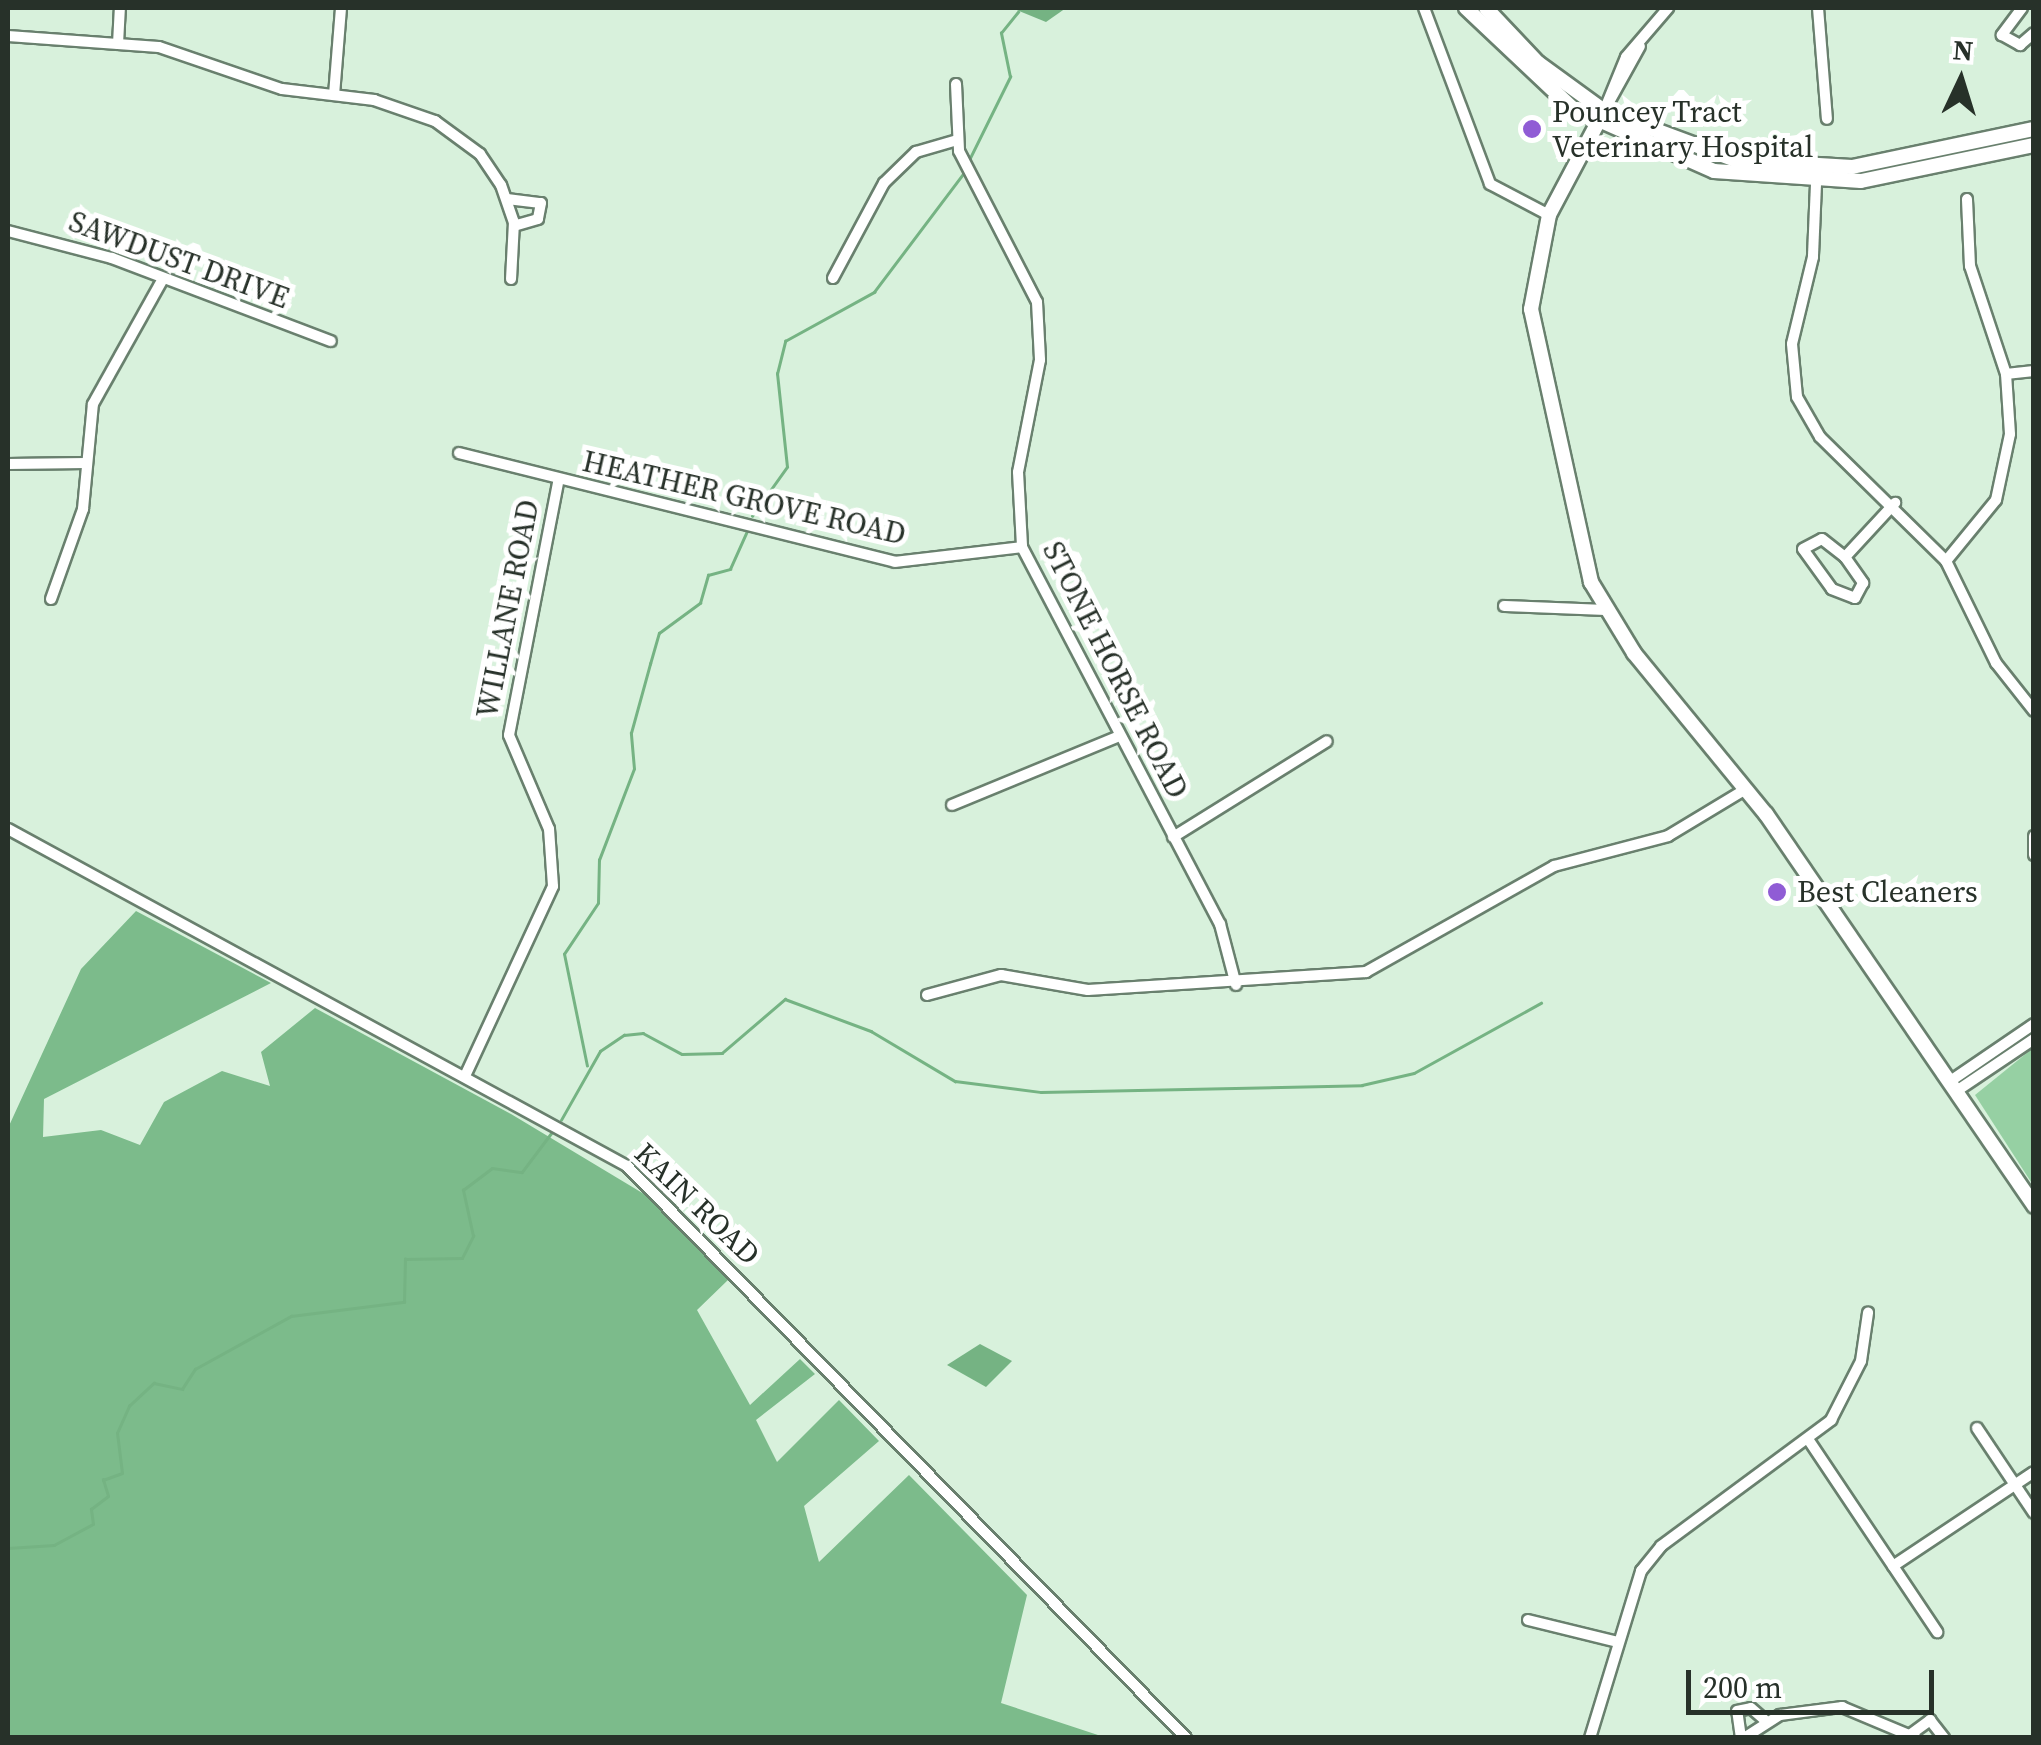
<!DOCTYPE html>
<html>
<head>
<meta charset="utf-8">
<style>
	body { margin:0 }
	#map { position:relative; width:2041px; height:1745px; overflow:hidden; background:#d8f1dc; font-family:"Source Serif 4",serif }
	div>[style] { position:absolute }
	.green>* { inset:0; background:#96d0a3 }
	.forest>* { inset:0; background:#7cbb8b }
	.water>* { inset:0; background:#75b383 }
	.stream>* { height:2.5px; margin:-1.25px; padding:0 1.25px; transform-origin:1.25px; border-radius:1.25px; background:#75b383 }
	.roads { filter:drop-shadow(2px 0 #69806e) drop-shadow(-2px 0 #69806e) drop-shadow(0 2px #69806e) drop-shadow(0 -2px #69806e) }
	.minor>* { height:10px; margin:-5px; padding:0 5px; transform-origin:5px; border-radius:5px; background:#fff }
	.secondary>* { height:14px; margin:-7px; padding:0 7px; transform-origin:7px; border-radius:7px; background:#fff }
	.dots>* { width:28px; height:28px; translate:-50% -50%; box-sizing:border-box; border:5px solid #fff; border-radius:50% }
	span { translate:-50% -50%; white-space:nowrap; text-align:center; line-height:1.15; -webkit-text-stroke:10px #fff; paint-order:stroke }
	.poi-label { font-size:30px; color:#273129 }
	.left { translate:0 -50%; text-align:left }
	.street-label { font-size:30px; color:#273129 }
	.frame { position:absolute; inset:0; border:10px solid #273129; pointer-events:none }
	.north { position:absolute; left:1911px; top:30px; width:100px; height:100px; -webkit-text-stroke:8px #fff; paint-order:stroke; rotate:4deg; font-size:28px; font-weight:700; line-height:40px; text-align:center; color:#273129 }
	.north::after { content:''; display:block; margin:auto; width:35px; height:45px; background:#273129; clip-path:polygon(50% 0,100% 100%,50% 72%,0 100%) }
	.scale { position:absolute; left:1686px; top:1670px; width:248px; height:45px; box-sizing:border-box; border:5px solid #273129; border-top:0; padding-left:12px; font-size:30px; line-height:35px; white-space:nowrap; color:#273129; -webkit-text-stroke:8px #fff; paint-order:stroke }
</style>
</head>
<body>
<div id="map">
	<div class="green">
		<div style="clip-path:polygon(2033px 1048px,2033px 1185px,1975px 1095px)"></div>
	</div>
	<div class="forest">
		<div style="clip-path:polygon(136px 911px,271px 983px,44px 1099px,43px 1137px,101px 1130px,140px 1145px,164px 1102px,222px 1071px,270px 1086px,261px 1052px,315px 1008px,511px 1114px,649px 1197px,728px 1280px,697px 1310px,750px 1405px,800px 1359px,815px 1374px,756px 1420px,777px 1462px,839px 1400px,879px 1441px,804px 1506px,819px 1562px,909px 1475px,1027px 1595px,1001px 1703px,1104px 1737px,8px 1737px,8px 1128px,81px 969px)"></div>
	</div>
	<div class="water">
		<div style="clip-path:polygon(1012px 8px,1066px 8px,1046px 22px)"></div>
		<div style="clip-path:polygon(980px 1344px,1012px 1361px,986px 1387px,947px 1365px)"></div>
	</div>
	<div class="stream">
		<div style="left:969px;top:160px;width:93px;rotate:-63.7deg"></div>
		<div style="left:1010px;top:77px;width:45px;rotate:-101.6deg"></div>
		<div style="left:1001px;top:33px;width:27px;rotate:-51deg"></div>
		<div style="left:752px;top:516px;width:60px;rotate:-54.5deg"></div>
		<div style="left:787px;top:467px;width:94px;rotate:-96.1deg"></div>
		<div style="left:777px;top:374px;width:34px;rotate:-76deg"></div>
		<div style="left:785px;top:341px;width:102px;rotate:-28.8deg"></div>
		<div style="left:874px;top:292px;width:148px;rotate:-53deg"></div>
		<div style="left:587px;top:1066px;width:114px;rotate:-101.6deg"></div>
		<div style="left:564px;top:954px;width:61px;rotate:-56.3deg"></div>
		<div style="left:598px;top:903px;width:43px;rotate:-88.7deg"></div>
		<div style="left:599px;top:860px;width:97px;rotate:-69deg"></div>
		<div style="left:634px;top:769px;width:36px;rotate:-95deg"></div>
		<div style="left:631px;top:733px;width:72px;rotate:-74.6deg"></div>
		<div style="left:650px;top:664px;width:32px;rotate:-74deg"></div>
		<div style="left:659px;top:633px;width:51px;rotate:-36.2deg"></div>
		<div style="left:700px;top:603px;width:29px;rotate:-74deg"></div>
		<div style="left:708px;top:575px;width:23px;rotate:-15deg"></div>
		<div style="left:730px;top:569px;width:42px;rotate:-65.9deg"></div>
		<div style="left:561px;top:1120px;width:79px;rotate:-60.5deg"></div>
		<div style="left:600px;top:1051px;width:29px;rotate:-34deg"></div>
		<div style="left:624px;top:1035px;width:19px;rotate:-6deg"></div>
		<div style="left:643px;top:1033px;width:44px;rotate:28.3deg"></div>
		<div style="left:682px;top:1054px;width:40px;rotate:-1.4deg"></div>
		<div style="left:722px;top:1053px;width:83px;rotate:-40.6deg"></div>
		<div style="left:785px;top:999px;width:92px;rotate:20.4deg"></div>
		<div style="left:871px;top:1031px;width:98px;rotate:30.8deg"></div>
		<div style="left:955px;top:1081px;width:87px;rotate:7.3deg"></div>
		<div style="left:1041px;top:1092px;width:321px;rotate:-1.2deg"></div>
		<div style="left:1362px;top:1085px;width:53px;rotate:-13deg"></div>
		<div style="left:1414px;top:1073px;width:145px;rotate:-28.9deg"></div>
		<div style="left:8px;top:1548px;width:46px;rotate:-3.7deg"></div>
		<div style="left:54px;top:1545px;width:44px;rotate:-28.3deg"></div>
		<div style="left:93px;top:1524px;width:15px;rotate:-98deg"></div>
		<div style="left:91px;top:1509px;width:21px;rotate:-37deg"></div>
		<div style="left:108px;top:1496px;width:17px;rotate:-107deg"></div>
		<div style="left:103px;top:1480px;width:20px;rotate:-20deg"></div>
		<div style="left:122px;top:1473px;width:40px;rotate:-97.1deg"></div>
		<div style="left:117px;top:1433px;width:30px;rotate:-66deg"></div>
		<div style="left:129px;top:1406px;width:34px;rotate:-43deg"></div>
		<div style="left:154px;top:1383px;width:29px;rotate:12deg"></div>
		<div style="left:182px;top:1389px;width:24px;rotate:-57deg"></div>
		<div style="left:195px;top:1369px;width:110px;rotate:-28.9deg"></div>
		<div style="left:291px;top:1316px;width:114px;rotate:-7.1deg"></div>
		<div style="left:404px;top:1302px;width:43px;rotate:-88.7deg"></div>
		<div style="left:405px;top:1259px;width:57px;rotate:-1deg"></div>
		<div style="left:462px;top:1258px;width:25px;rotate:-63deg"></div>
		<div style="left:473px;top:1236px;width:47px;rotate:-102.3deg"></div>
		<div style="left:463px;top:1190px;width:36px;rotate:-37deg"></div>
		<div style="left:492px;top:1168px;width:30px;rotate:8deg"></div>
		<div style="left:522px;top:1172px;width:50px;rotate:-53.1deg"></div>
	</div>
	<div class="roads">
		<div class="minor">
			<div style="left:1424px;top:8px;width:188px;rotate:69.4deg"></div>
			<div style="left:1490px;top:184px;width:67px;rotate:27.7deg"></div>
			<div style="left:1818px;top:8px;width:111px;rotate:85.4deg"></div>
			<div style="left:2022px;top:8px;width:34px;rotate:127deg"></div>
			<div style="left:2002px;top:35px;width:21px;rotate:29deg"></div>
			<div style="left:2020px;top:45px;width:18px;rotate:-41deg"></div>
			<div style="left:8px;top:36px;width:151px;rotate:4.2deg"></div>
			<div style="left:159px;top:47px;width:130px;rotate:18.9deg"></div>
			<div style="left:282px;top:89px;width:93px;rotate:6.8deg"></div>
			<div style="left:374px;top:100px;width:65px;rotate:19deg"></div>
			<div style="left:435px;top:121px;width:56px;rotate:36.3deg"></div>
			<div style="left:480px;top:154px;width:37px;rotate:56deg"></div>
			<div style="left:501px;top:185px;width:39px;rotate:71deg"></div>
			<div style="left:514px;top:222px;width:57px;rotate:93deg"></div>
			<div style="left:118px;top:44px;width:36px;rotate:-87deg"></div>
			<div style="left:956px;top:84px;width:67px;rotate:87.4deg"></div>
			<div style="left:959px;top:151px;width:170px;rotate:62.7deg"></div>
			<div style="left:1037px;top:302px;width:58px;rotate:87deg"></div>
			<div style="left:1040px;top:360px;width:114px;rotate:101.1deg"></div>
			<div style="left:1018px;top:472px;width:75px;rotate:86.9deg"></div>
			<div style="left:1022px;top:547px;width:426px;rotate:62.3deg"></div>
			<div style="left:1220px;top:924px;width:63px;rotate:75.3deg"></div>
			<div style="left:334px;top:95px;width:87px;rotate:-85.4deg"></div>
			<div style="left:1604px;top:111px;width:58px;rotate:-67.8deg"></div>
			<div style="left:1626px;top:57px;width:65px;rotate:-49.4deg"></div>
			<div style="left:1604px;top:111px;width:74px;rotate:-61deg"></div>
			<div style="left:1816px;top:184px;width:73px;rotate:92.4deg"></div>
			<div style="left:1813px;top:257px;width:89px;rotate:103.6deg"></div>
			<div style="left:1792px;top:344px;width:53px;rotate:84.6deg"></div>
			<div style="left:1797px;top:397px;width:46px;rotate:60.1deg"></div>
			<div style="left:1820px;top:437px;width:177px;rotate:44.5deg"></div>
			<div style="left:1946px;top:561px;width:114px;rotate:63.9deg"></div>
			<div style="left:1996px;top:663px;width:61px;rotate:51.6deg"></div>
			<div style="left:507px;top:199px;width:34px;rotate:7deg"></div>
			<div style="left:541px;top:203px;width:16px;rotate:101deg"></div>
			<div style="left:538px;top:219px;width:25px;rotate:164deg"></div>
			<div style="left:8px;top:231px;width:107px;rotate:14.6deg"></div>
			<div style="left:112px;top:258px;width:234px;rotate:20.8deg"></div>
			<div style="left:833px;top:278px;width:108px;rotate:-61.8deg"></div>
			<div style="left:884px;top:183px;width:45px;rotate:-44.1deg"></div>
			<div style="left:916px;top:152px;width:43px;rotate:-16.3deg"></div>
			<div style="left:2006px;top:374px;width:28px;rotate:-6deg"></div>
			<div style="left:459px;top:453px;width:449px;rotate:14deg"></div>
			<div style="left:895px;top:562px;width:128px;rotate:-6.7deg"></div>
			<div style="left:8px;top:464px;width:78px;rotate:-0.7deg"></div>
			<div style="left:1845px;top:557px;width:32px;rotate:55deg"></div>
			<div style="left:1863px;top:583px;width:17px;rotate:118deg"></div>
			<div style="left:1855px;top:598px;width:25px;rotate:-159deg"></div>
			<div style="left:1832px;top:589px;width:49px;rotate:-125.9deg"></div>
			<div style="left:1803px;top:549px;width:21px;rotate:-28deg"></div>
			<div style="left:1822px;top:539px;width:29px;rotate:38deg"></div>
			<div style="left:1845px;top:557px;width:74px;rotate:-47.2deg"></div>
			<div style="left:1946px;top:561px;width:79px;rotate:-50.7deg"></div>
			<div style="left:1996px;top:500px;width:67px;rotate:-78deg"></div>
			<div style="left:2010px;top:434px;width:60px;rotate:-93.8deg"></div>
			<div style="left:2006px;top:374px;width:114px;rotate:-108.4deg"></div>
			<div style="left:1970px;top:266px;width:67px;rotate:-92.6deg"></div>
			<div style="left:51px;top:599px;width:96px;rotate:-70.4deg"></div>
			<div style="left:83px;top:509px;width:105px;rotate:-84.6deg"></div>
			<div style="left:93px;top:404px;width:143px;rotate:-60.8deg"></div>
			<div style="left:1504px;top:606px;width:103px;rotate:2.2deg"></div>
			<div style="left:952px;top:805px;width:181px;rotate:-22.4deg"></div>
			<div style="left:8px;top:829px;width:705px;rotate:28.57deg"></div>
			<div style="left:627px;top:1166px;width:800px;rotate:45.66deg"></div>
			<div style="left:2034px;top:836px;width:19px;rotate:90deg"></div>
			<div style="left:1173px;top:837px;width:181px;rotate:-31.9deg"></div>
			<div style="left:927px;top:995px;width:77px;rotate:-15.1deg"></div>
			<div style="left:1001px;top:975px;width:88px;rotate:9.8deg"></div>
			<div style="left:1088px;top:990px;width:279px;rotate:-3.7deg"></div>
			<div style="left:1366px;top:972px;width:216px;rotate:-29.4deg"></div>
			<div style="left:1554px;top:866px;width:118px;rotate:-14.7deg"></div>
			<div style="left:1668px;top:836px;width:91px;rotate:-31.1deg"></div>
			<div style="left:465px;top:1076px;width:209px;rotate:-65.1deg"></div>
			<div style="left:553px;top:886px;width:57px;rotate:-94deg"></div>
			<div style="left:549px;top:829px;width:102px;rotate:-113.1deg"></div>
			<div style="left:509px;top:735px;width:258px;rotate:-79deg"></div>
			<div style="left:1949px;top:1082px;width:103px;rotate:-34.3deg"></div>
			<div style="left:1955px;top:1092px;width:95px;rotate:-33.9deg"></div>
			<div style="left:1977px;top:1428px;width:102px;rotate:56.2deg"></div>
			<div style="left:1810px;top:1442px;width:229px;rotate:56.2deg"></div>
			<div style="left:1893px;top:1566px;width:169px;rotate:-33.7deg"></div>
			<div style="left:1528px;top:1620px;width:93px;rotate:13.7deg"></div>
			<div style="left:1911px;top:1734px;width:24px;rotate:-36deg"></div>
			<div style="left:1930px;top:1720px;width:23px;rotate:52deg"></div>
			<div style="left:1590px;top:1738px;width:175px;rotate:-73deg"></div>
			<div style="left:1641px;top:1571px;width:32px;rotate:-51deg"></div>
			<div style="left:1661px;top:1546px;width:212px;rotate:-36.5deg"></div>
			<div style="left:1831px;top:1420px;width:66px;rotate:-63deg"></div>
			<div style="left:1861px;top:1361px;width:49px;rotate:-81.7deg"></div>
			<div style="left:1741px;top:1738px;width:27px;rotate:-98deg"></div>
			<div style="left:1737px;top:1711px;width:14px;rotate:-12deg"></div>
			<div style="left:1751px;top:1708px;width:21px;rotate:41deg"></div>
			<div style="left:1744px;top:1738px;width:43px;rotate:-32.6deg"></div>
			<div style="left:1780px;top:1715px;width:63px;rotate:-7.4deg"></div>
			<div style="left:1842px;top:1707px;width:80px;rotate:22.7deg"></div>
		</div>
		<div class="secondary">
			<div style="left:1466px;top:8px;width:146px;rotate:43.3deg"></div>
			<div style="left:1572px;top:108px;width:155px;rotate:23.9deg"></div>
			<div style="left:1714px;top:171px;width:147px;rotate:3.9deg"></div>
			<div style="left:1861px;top:181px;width:177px;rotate:-11.8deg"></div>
			<div style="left:1486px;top:8px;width:76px;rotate:46.6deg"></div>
			<div style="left:1538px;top:63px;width:82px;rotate:36deg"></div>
			<div style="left:1604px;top:111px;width:141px;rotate:20.4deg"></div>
			<div style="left:1736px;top:160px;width:116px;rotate:3.5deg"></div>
			<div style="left:1852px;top:167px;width:186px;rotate:-11.8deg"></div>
			<div style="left:1604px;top:111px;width:118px;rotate:117.9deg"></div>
			<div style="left:1549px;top:215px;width:96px;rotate:100.8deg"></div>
			<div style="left:1531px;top:309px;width:280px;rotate:77.6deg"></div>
			<div style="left:1591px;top:582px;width:83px;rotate:58.8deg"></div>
			<div style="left:1634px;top:653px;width:208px;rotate:50.7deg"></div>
			<div style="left:1766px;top:814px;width:475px;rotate:55.6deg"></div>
		</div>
	</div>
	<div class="dots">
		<div style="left:1532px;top:129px;background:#905cd5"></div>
		<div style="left:1777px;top:892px;background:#905cd5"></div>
	</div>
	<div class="poi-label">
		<span class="left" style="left:1552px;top:129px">Pouncey Tract<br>Veterinary Hospital</span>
		<span class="left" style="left:1797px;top:892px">Best Cleaners</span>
	</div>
	<div class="street-label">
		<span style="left:179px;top:260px;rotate:20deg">SAWDUST DRIVE</span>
		<span style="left:744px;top:498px;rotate:13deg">HEATHER GROVE ROAD</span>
		<span style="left:508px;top:609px;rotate:-79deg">WILLANE ROAD</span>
		<span style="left:1115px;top:670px;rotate:63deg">STONE HORSE ROAD</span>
		<span style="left:697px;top:1204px;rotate:44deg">KAIN ROAD</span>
	</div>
	<div class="frame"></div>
	<div class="north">N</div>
	<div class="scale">200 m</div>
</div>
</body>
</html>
